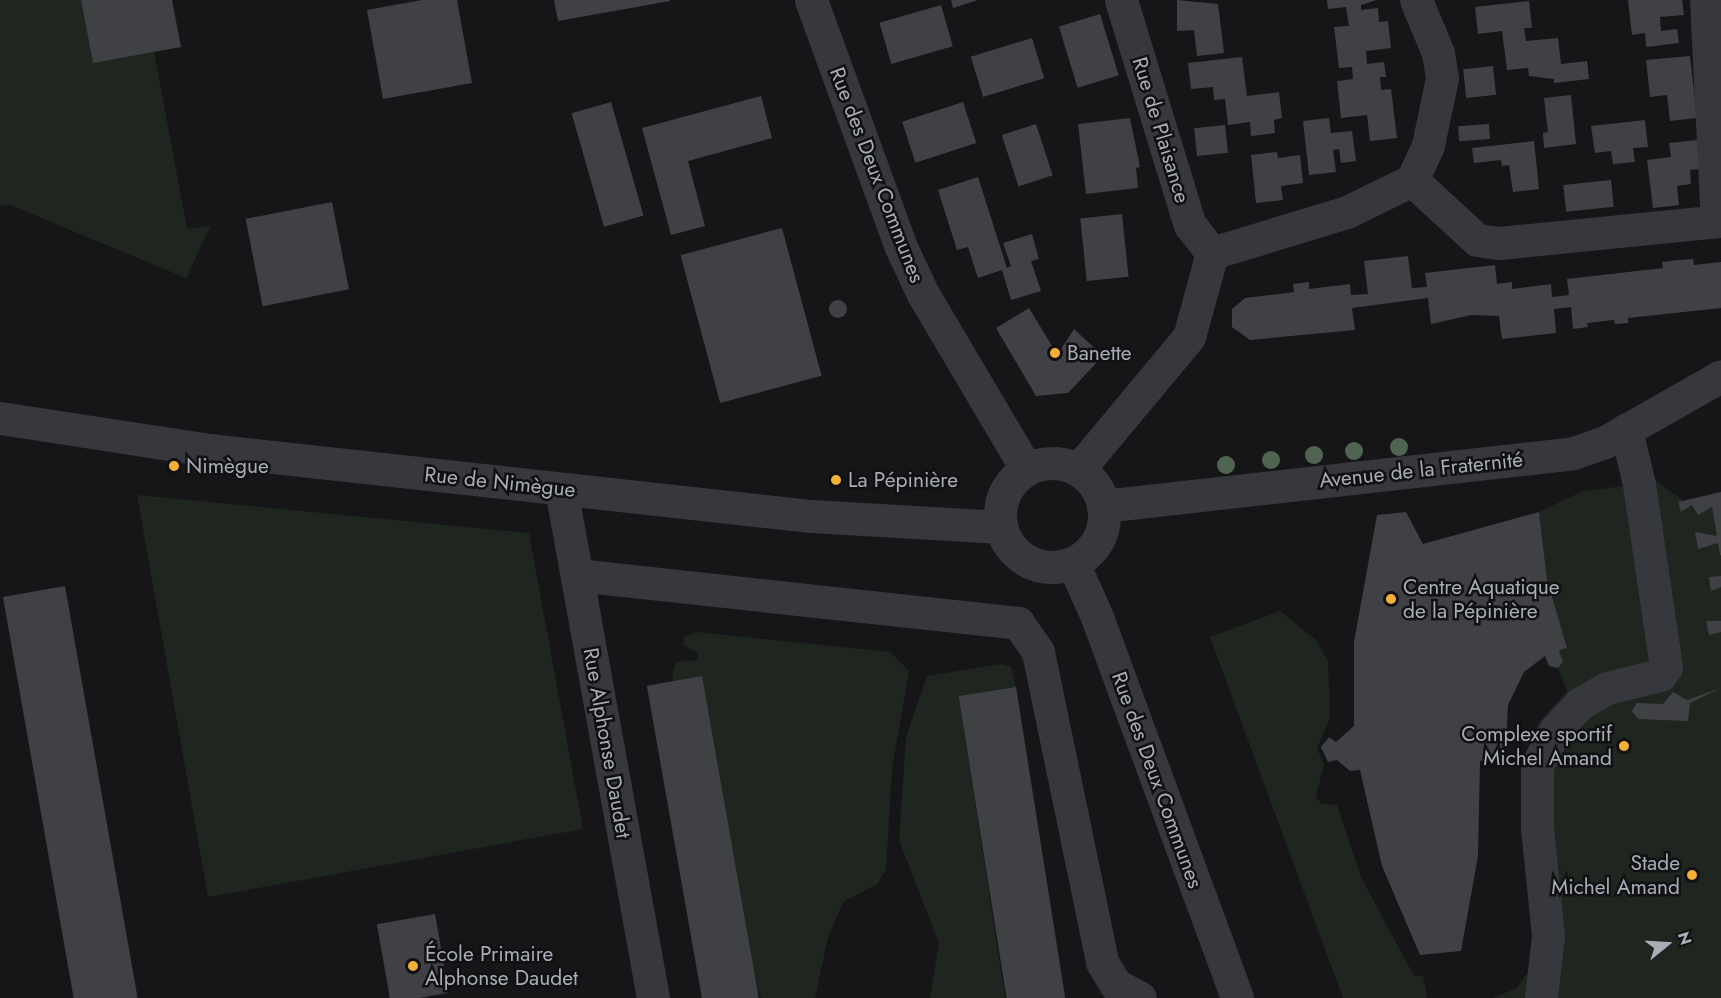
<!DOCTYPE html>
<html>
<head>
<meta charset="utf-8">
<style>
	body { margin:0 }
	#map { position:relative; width:1721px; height:998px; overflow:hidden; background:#161618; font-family:Jost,sans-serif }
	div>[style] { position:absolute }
	.green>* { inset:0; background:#1e261f }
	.building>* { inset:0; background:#404145; transform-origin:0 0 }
	.round { border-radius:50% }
	.minor>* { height:33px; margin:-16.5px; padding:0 16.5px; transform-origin:16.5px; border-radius:16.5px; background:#37383d }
	.minor>.ring { margin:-16.5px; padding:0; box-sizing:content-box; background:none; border:33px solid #37383d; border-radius:50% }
	.trees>* { width:18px; height:18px; margin:-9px; border-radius:50%; background:#506452 }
	.dots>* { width:16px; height:16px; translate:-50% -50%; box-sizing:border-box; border:3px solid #111113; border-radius:50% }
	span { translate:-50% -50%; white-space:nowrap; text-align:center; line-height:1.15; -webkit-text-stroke:5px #111113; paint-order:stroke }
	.street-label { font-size:21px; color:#a8adb8 }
	.poi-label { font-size:21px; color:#a8adb8 }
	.left { translate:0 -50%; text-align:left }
	.right { translate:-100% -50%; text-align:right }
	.north { position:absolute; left:1637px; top:914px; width:60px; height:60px; -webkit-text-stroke:4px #111113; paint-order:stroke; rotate:72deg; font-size:16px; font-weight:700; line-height:24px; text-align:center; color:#a8adb8 }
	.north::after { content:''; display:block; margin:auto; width:21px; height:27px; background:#a8adb8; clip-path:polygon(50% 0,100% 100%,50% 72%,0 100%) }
</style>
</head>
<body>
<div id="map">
	<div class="green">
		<div style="clip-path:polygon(0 0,81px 0,93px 62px,154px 51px,187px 229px,211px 225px,186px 278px,10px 205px,0 206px)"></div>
		<div style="clip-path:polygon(1658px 482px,1684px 501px,1721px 492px,1721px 998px,1493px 998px,1517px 988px,1528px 972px,1533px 951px,1521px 773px,1538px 724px,1567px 691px,1558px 668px,1563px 662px,1559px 650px,1567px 648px,1547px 579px,1539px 512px,1583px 491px)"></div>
		<div style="clip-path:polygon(137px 495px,529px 533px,583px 829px,208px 897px)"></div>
		<div style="clip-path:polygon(1280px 611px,1315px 639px,1328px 661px,1330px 717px,1317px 748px,1324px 765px,1316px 796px,1321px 804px,1337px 805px,1362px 879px,1414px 976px,1423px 976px,1427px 998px,1343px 998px,1210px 637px)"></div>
		<div style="clip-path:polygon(697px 632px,890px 652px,909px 671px,892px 769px,886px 870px,877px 884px,843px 902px,828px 938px,815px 998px,761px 998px,672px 675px,676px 662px,697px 660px,698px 653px,683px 645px,684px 637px)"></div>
		<div style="clip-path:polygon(1000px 664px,1011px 667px,1016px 687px,959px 696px,1005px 998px,930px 998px,939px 943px,899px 840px,906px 737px,927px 676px)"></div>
	</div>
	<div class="building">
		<div style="clip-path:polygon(81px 0,172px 0,181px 47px,93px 63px)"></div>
		<div style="clip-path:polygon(422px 0,457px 0,472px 83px,383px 99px,367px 10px)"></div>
		<div style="clip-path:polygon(554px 0,670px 0,670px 1px,558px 21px)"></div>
		<div style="clip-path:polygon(951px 0,978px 0,953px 8px)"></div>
		<div style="clip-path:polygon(1177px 0,1218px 4px,1224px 53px,1197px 56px,1194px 30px,1177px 31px)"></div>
		<div style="clip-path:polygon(1327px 0,1377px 0,1361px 5px,1361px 10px,1378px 8px,1379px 22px,1388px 21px,1391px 48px,1366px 51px,1367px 64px,1384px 62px,1386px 77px,1380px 77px,1381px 90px,1391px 89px,1397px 138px,1370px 141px,1367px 115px,1341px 118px,1337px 81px,1353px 79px,1352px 67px,1339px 68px,1334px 27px,1349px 26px,1346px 7px,1328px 9px)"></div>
		<div style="clip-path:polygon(1628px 0,1682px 0,1684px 15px,1660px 17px,1661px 31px,1677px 29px,1679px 43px,1646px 47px,1645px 33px,1632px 35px)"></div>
		<div style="clip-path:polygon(1529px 1px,1532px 28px,1524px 28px,1526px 41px,1558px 38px,1561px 64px,1587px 61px,1589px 79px,1554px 83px,1554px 79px,1529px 76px,1528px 68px,1507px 70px,1502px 31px,1478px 34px,1475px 7px)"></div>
		<div style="left:941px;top:5px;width:43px;height:64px;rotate:74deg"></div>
		<div style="left:1100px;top:14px;width:64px;height:43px;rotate:73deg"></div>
		<div style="left:1032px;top:38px;width:42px;height:64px;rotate:73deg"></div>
		<div style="clip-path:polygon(1690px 56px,1697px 118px,1670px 121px,1667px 95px,1650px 97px,1646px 60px)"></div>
		<div style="clip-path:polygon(1242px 57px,1247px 96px,1279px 92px,1282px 118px,1274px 120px,1275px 133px,1251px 136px,1250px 122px,1228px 125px,1225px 99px,1214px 100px,1213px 87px,1191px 89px,1188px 63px)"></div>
		<div style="left:1493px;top:66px;width:29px;height:30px;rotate:84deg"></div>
		<div style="clip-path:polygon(1571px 95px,1576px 144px,1544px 148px,1543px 133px,1548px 132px,1544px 98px)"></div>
		<div style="clip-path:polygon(761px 96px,772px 138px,688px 161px,705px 226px,671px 235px,642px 128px)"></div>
		<div style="left:611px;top:102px;width:118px;height:41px;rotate:74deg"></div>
		<div style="left:963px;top:102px;width:43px;height:64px;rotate:72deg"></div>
		<div style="clip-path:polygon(1130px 118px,1140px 167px,1136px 168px,1138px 188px,1086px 194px,1078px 124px)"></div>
		<div style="clip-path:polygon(1329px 118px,1331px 133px,1352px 131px,1356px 161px,1341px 163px,1339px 149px,1333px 150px,1336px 172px,1309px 175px,1303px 121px)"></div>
		<div style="clip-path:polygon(1645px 120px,1648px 147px,1633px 148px,1635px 162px,1613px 164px,1611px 151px,1595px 153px,1591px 126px)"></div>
		<div style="left:1036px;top:124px;width:54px;height:36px;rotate:72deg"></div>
		<div style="left:1489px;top:124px;width:15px;height:31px;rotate:86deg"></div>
		<div style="left:1225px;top:125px;width:28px;height:31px;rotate:84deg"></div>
		<div style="clip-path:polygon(1697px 140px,1700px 169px,1690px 170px,1691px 184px,1677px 186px,1679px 205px,1653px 208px,1647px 160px,1671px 157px,1669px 143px)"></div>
		<div style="clip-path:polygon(1534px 141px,1539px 189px,1513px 192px,1509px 165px,1502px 166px,1501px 160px,1474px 163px,1472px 148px)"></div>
		<div style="clip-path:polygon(1277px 152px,1278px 158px,1300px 155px,1303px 183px,1281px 186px,1283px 200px,1256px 203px,1251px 155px)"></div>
		<div style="clip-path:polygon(978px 177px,1007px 268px,1011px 266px,1003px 243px,1032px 234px,1039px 259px,1031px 261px,1041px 291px,1011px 300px,1002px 270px,978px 278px,968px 247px,957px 250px,938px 190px)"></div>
		<div style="left:1611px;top:180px;width:27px;height:48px;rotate:84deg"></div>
		<div style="left:332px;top:202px;width:89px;height:88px;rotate:79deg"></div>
		<div style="left:1122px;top:214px;width:63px;height:42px;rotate:84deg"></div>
		<div style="left:782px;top:228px;width:153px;height:105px;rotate:75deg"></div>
		<div style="clip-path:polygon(1408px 256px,1412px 288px,1427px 287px,1425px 273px,1495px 265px,1497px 284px,1512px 282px,1512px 289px,1551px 284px,1552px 297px,1569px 295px,1567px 279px,1663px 268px,1662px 262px,1678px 260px,1693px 259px,1694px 265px,1721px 262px,1721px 308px,1628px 318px,1628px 323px,1615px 324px,1614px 320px,1587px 323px,1588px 327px,1573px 329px,1571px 307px,1554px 309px,1556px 333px,1502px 339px,1499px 316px,1471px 315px,1431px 324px,1428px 298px,1352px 308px,1355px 330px,1250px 340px,1232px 327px,1232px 309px,1245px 298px,1294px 292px,1293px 284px,1309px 282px,1309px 289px,1350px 284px,1351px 295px,1368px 294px,1364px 261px)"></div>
		<div class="round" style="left:829px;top:300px;width:18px;height:18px"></div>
		<div style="clip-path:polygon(1029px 308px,1052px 346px,1050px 350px,1061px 349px,1074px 329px,1103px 356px,1068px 393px,1036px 396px,996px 328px)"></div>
		<div style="clip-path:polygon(1721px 492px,1721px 555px,1720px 555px,1718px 543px,1698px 549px,1695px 532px,1717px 536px,1712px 507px,1698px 515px,1692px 505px,1681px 512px,1678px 502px)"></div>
		<div style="clip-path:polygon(1406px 512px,1423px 544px,1539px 512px,1547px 579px,1567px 648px,1559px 650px,1563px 662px,1558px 668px,1549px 666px,1545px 656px,1524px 672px,1508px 705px,1505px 758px,1480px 761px,1478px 856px,1461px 951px,1420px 955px,1382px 866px,1360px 770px,1350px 771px,1337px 760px,1328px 762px,1321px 747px,1329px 737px,1336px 742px,1354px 726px,1354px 642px,1377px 515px)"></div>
		<div style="clip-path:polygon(1721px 576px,1721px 587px,1711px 591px,1709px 577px)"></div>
		<div style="left:65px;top:586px;width:418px;height:63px;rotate:80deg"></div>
		<div style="clip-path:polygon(1706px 621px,1721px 621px,1721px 632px,1709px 635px)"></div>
		<div style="left:702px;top:676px;width:327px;height:56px;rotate:80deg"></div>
		<div style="left:1016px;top:687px;width:315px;height:58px;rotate:81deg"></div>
		<div style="clip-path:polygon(1721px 688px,1690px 703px,1688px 721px,1638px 719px,1632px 711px,1637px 703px,1663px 704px,1673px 692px,1687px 700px)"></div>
		<div style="left:435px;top:914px;width:80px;height:59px;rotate:80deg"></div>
	</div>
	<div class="minor">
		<div style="left:811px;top:0;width:261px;rotate:70deg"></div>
		<div style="left:900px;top:245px;width:54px;rotate:64.9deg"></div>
		<div style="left:923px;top:294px;width:204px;rotate:59.4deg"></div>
		<div style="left:1121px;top:0;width:235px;rotate:73deg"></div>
		<div style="left:1190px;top:225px;width:36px;rotate:52deg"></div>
		<div style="left:1706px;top:0;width:221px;rotate:87.2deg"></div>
		<div style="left:1412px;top:180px;width:38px;rotate:-65deg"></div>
		<div style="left:1428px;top:145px;width:68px;rotate:-78.2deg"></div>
		<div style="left:1442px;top:78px;width:25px;rotate:-99deg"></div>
		<div style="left:1438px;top:53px;width:57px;rotate:-112.5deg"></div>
		<div style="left:0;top:418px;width:212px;rotate:8.7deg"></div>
		<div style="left:210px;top:450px;width:605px;rotate:6.27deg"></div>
		<div style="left:811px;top:516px;width:191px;rotate:3.3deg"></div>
		<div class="ring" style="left:1000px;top:463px;width:71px;height:71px"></div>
		<div style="left:1078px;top:470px;width:173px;rotate:-50.2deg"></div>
		<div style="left:1189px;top:337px;width:87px;rotate:-74.7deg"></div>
		<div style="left:1212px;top:253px;width:141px;rotate:-16.9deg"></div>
		<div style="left:1347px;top:212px;width:72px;rotate:-26.2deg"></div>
		<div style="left:1412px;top:180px;width:88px;rotate:42.7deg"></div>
		<div style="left:1477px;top:240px;width:22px;rotate:8deg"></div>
		<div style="left:1499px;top:243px;width:223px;rotate:-5.7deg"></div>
		<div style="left:561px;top:489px;width:517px;rotate:79.75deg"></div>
		<div style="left:1103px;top:506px;width:473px;rotate:-6.4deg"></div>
		<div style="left:1573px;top:453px;width:34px;rotate:-19deg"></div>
		<div style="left:1605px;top:442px;width:133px;rotate:-29.6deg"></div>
		<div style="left:1073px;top:563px;width:59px;rotate:66deg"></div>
		<div style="left:1097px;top:617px;width:406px;rotate:69.8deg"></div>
		<div style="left:577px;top:575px;width:444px;rotate:6.2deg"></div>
		<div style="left:1018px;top:623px;width:35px;rotate:55deg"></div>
		<div style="left:1038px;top:652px;width:317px;rotate:78.3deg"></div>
		<div style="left:1102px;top:962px;width:27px;rotate:59deg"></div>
		<div style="left:1116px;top:985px;width:27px;rotate:28deg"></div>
		<div style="left:1541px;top:998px;width:62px;rotate:-83.6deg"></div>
		<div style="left:1548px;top:936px;width:109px;rotate:-95.8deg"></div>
		<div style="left:1537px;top:828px;width:63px;rotate:-90deg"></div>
		<div style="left:1537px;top:765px;width:41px;rotate:-62.2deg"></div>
		<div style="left:1556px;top:729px;width:34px;rotate:-47deg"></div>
		<div style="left:1579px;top:704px;width:32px;rotate:-30deg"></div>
		<div style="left:1607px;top:688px;width:55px;rotate:-13.8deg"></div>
		<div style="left:1660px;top:675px;width:10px;rotate:-53deg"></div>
		<div style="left:1666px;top:667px;width:185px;rotate:-98.4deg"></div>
		<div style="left:1639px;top:484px;width:56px;rotate:-103.5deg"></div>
	</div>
	<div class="trees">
		<div style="left:1399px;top:447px"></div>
		<div style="left:1354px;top:451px"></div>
		<div style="left:1314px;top:455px"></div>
		<div style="left:1271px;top:460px"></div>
		<div style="left:1226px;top:465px"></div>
	</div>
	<div class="dots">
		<div style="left:1055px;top:353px;background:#f2b134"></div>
		<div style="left:174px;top:466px;background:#f2b134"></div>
		<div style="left:836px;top:480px;background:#f2b134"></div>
		<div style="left:1391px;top:599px;background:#f2b134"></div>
		<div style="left:1624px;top:746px;background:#f2b134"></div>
		<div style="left:1692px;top:875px;background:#f2b134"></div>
		<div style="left:413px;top:966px;background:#f2b134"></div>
	</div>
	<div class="street-label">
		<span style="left:1161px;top:130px;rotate:73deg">Rue de Plaisance</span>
		<span style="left:877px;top:175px;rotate:69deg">Rue des Deux Communes</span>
		<span style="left:1421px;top:470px;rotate:-6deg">Avenue de la Fraternité</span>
		<span style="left:500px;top:482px;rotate:6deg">Rue de Nimègue</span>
		<span style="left:607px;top:743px;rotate:80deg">Rue Alphonse Daudet</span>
		<span style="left:1157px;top:780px;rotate:70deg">Rue des Deux Communes</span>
	</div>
	<div class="poi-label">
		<span class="left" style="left:1067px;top:353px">Banette</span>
		<span class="left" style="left:186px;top:466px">Nimègue</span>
		<span class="left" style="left:848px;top:480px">La Pépinière</span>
		<span class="left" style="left:1403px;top:599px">Centre Aquatique<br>de la Pépinière</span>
		<span class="right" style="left:1612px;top:746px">Complexe sportif<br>Michel Amand</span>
		<span class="right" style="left:1680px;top:875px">Stade<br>Michel Amand</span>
		<span class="left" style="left:425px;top:966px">École Primaire<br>Alphonse Daudet</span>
	</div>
	<div class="north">N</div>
</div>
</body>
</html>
